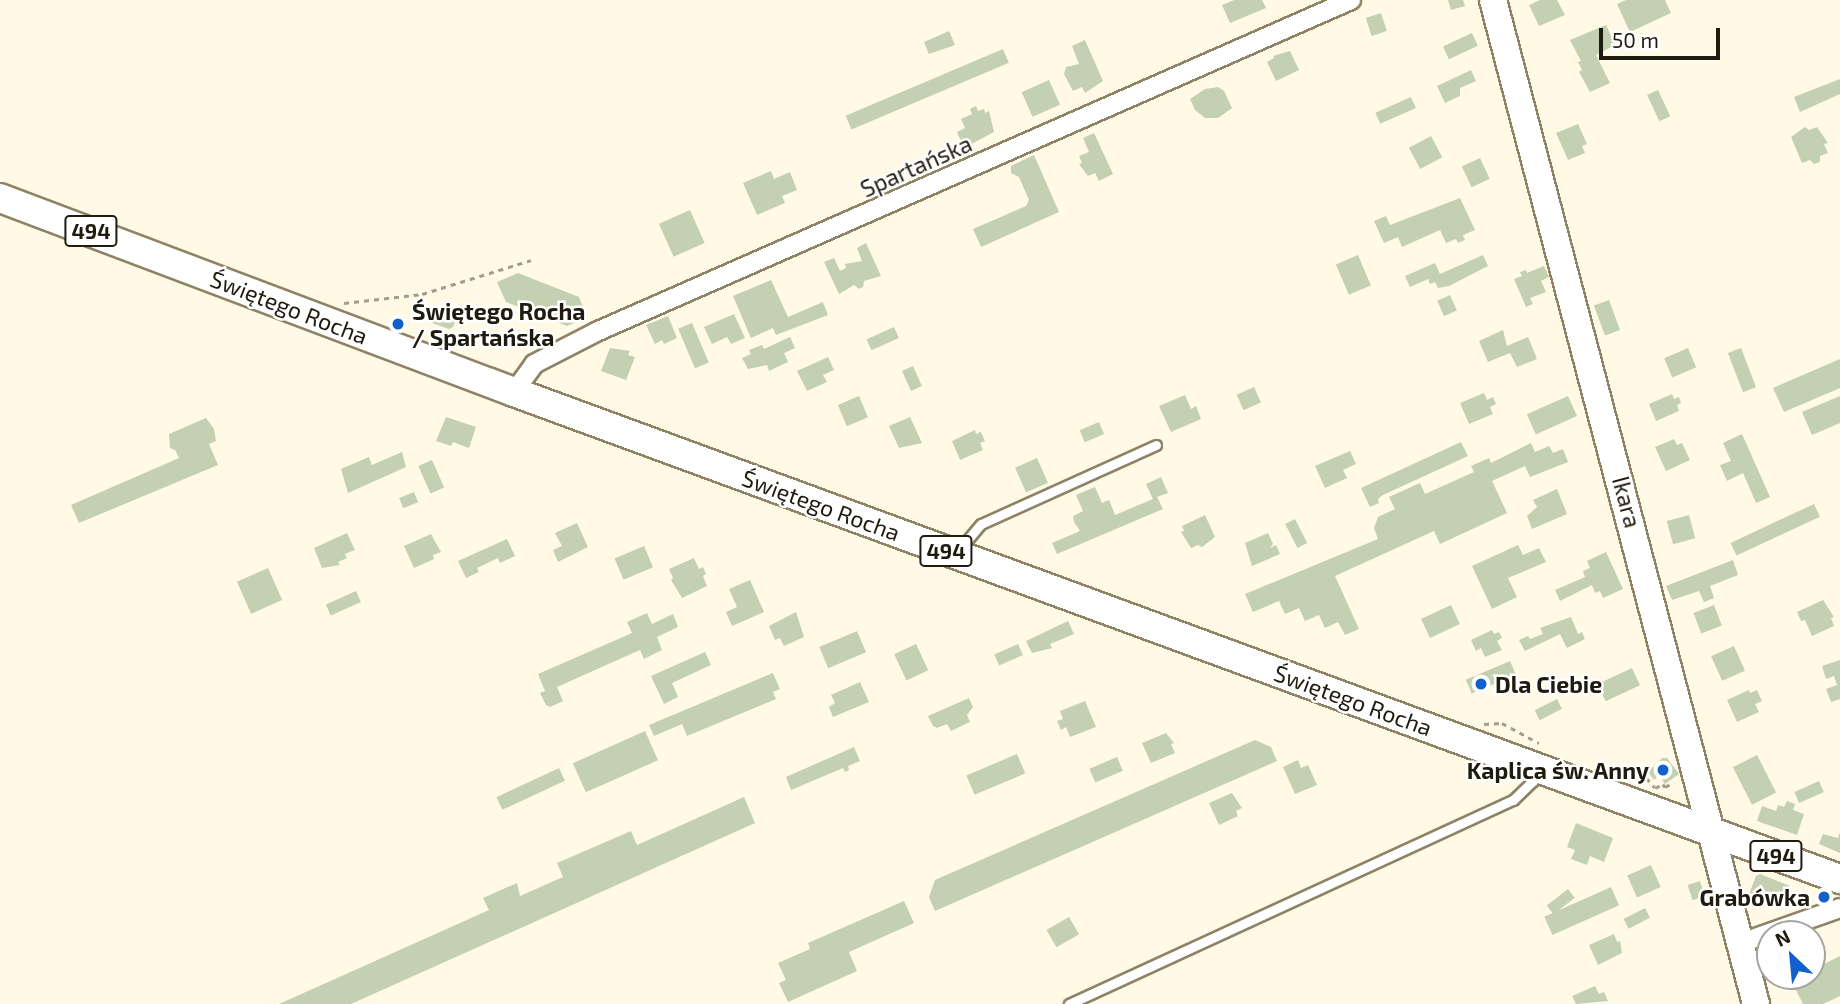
<!DOCTYPE html>
<html>
<head>
<meta charset="utf-8">
<style>
	body { margin:0 }
	#map { position:relative; width:1840px; height:1004px; overflow:hidden; background:#fff9e5; font-family:"Exo 2",sans-serif }
	div>[style] { position:absolute }
	.building>* { inset:0; background:#c3d0b1; transform-origin:0 0 }
	.path>* { height:2.5px; margin-top:-1.25px; transform-origin:0; background:repeating-linear-gradient(90deg,#a29d8c 0 5px,transparent 0 10px) }
	.roads { filter:drop-shadow(2px 0 #8d8365) drop-shadow(-2px 0 #8d8365) drop-shadow(0 2px #8d8365) drop-shadow(0 -2px #8d8365) }
	.lane>* { height:9px; margin:-4.5px; padding:0 4.5px; transform-origin:4.5px; border-radius:4.5px; background:#fff }
	.street>* { height:18px; margin:-9px; padding:0 9px; transform-origin:9px; border-radius:9px; background:#fff }
	.secondary>* { height:26px; margin:-13px; padding:0 13px; transform-origin:13px; border-radius:13px; background:#fff }
	.primary>* { height:28px; margin:-14px; padding:0 14px; transform-origin:14px; border-radius:14px; background:#fff }
	.dots>* { width:19px; height:19px; translate:-50% -50%; box-sizing:border-box; border:4px solid #fff; border-radius:50% }
	span { translate:-50% -50%; white-space:nowrap; text-align:center; line-height:1.15; -webkit-text-stroke:5px #fff; paint-order:stroke }
	.shield-label span { padding:2px 5px; background:#fff; border:2px solid; border-radius:5px; -webkit-text-stroke-width:0 }
	.shield-label { font-size:21px; color:#1f1b0f; font-weight:700 }
	.street-label { font-size:23px; color:#1f1b0f }
	.poi-label { font-size:23px; color:#1f1b0f; font-weight:700 }
	.left { translate:0 -50%; text-align:left }
	.right { translate:-100% -50%; text-align:right }
	.north { position:absolute; left:1756px; top:920px; width:70px; height:70px; box-sizing:border-box; background:#fff; border:2px solid #a5a49f; border-radius:50%; rotate:334deg; font-size:19px; font-weight:700; line-height:28px; text-align:center; color:#1f1b0f }
	.north::after { content:''; display:block; margin:auto; width:24px; height:32px; background:#1260cb; clip-path:polygon(50% 0,100% 100%,50% 72%,0 100%) }
	.scale { position:absolute; left:1599px; top:28px; width:121px; height:32px; box-sizing:border-box; border:4px solid #1f1b0f; border-top:0; padding-left:9px; font-size:21px; line-height:24px; white-space:nowrap; color:#1f1b0f; -webkit-text-stroke:5px #fff; paint-order:stroke }
</style>
</head>
<body>
<div id="map">
	<div class="building">
		<div style="clip-path:polygon(1234px 0,1262px 0,1266px 8px,1230px 23px,1222px 5px)"></div>
		<div style="clip-path:polygon(1448px 0,1463px 0,1465px 6px,1451px 10px)"></div>
		<div style="clip-path:polygon(1540px 0,1557px 0,1565px 15px,1539px 26px,1529px 5px)"></div>
		<div style="clip-path:polygon(1626px 0,1665px 0,1671px 13px,1630px 32px,1617px 4px)"></div>
		<div style="left:1381px;top:13px;width:19px;height:16px;rotate:72deg"></div>
		<div style="clip-path:polygon(1606px 25px,1615px 45px,1596px 55px,1610px 83px,1590px 92px,1579px 72px,1582px 70px,1578px 62px,1581px 61px,1570px 40px)"></div>
		<div style="clip-path:polygon(949px 31px,955px 45px,929px 54px,924px 42px)"></div>
		<div style="left:1472px;top:33px;width:14px;height:32px;rotate:65deg"></div>
		<div style="clip-path:polygon(1085px 40px,1103px 81px,1085px 93px,1082px 87px,1073px 91px,1064px 74px,1066px 67px,1079px 64px,1072px 46px)"></div>
		<div style="left:1003px;top:49px;width:15px;height:171px;rotate:67deg"></div>
		<div style="clip-path:polygon(1290px 51px,1299px 70px,1276px 81px,1267px 62px,1274px 58px,1273px 56px)"></div>
		<div style="clip-path:polygon(1471px 70px,1476px 81px,1460px 88px,1460px 96px,1445px 103px,1437px 86px)"></div>
		<div style="clip-path:polygon(1840px 79px,1840px 94px,1800px 112px,1794px 97px)"></div>
		<div style="left:1049px;top:80px;width:27px;height:30px;rotate:66deg"></div>
		<div style="clip-path:polygon(1218px 87px,1224px 91px,1232px 108px,1218px 118px,1205px 118px,1195px 110px,1190px 99px,1205px 89px)"></div>
		<div style="left:1658px;top:90px;width:29px;height:12px;rotate:65deg"></div>
		<div style="left:1411px;top:97px;width:12px;height:39px;rotate:66deg"></div>
		<div style="clip-path:polygon(976px 106px,978px 111px,984px 109px,985px 113px,989px 111px,994px 132px,964px 148px,957px 132px,965px 128px,961px 119px,972px 114px,970px 109px)"></div>
		<div style="clip-path:polygon(1578px 124px,1587px 144px,1582px 146px,1585px 153px,1568px 160px,1556px 133px)"></div>
		<div style="clip-path:polygon(1805px 127px,1809px 130px,1817px 127px,1828px 143px,1824px 144px,1828px 153px,1820px 156px,1820px 162px,1814px 164px,1810px 160px,1802px 163px,1791px 137px)"></div>
		<div style="clip-path:polygon(1094px 133px,1113px 174px,1099px 181px,1095px 173px,1088px 176px,1079px 164px,1082px 163px,1079px 156px,1089px 152px,1083px 138px)"></div>
		<div style="left:1431px;top:136px;width:24px;height:25px;rotate:62deg"></div>
		<div style="clip-path:polygon(1034px 155px,1059px 212px,981px 247px,973px 229px,1026px 206px,1029px 200px,1019px 177px,1011px 173px,1011px 166px)"></div>
		<div style="left:1480px;top:158px;width:23px;height:20px;rotate:65deg"></div>
		<div style="clip-path:polygon(771px 171px,774px 179px,790px 172px,797px 190px,782px 196px,785px 203px,757px 215px,743px 183px)"></div>
		<div style="clip-path:polygon(1460px 198px,1475px 230px,1463px 235px,1465px 240px,1458px 243px,1456px 239px,1446px 243px,1440px 230px,1402px 247px,1398px 237px,1384px 243px,1374px 221px,1386px 216px,1390px 225px)"></div>
		<div style="left:690px;top:210px;width:36px;height:34px;rotate:66deg"></div>
		<div style="clip-path:polygon(866px 243px,881px 276px,864px 281px,863px 287px,859px 289px,854px 285px,839px 294px,824px 262px,834px 258px,840px 271px,846px 268px,845px 264px,862px 261px,857px 248px)"></div>
		<div style="left:1358px;top:255px;width:33px;height:24px;rotate:67deg"></div>
		<div style="clip-path:polygon(1483px 255px,1488px 266px,1449px 286px,1438px 288px,1435px 282px,1430px 284px,1428px 279px,1410px 287px,1405px 276px,1435px 263px,1440px 274px)"></div>
		<div style="clip-path:polygon(1544px 266px,1549px 277px,1541px 281px,1546px 292px,1530px 298px,1533px 304px,1526px 307px,1514px 279px,1522px 276px,1520px 272px,1526px 270px,1527px 273px)"></div>
		<div style="clip-path:polygon(518px 273px,579px 297px,587px 317px,567px 326px,506px 302px,497px 282px)"></div>
		<div style="clip-path:polygon(771px 280px,788px 317px,823px 302px,828px 315px,776px 335px,773px 328px,751px 338px,733px 296px)"></div>
		<div style="left:1450px;top:295px;width:17px;height:14px;rotate:66deg"></div>
		<div style="left:1609px;top:300px;width:32px;height:16px;rotate:70deg"></div>
		<div style="clip-path:polygon(434px 308px,457px 316px,453px 327px,449px 329px,432px 323px,430px 318px)"></div>
		<div style="clip-path:polygon(734px 314px,745px 338px,731px 344px,727px 337px,712px 344px,704px 327px)"></div>
		<div style="clip-path:polygon(668px 316px,677px 338px,664px 344px,662px 340px,655px 344px,646px 325px)"></div>
		<div style="left:692px;top:323px;width:43px;height:15px;rotate:67deg"></div>
		<div style="left:894px;top:327px;width:12px;height:30px;rotate:66deg"></div>
		<div style="clip-path:polygon(1503px 330px,1507px 346px,1528px 337px,1537px 359px,1517px 367px,1510px 353px,1488px 362px,1479px 341px)"></div>
		<div style="clip-path:polygon(790px 337px,795px 348px,784px 353px,788px 362px,769px 371px,767px 365px,748px 369px,742px 358px,751px 354px,749px 350px,762px 345px,764px 349px)"></div>
		<div style="clip-path:polygon(610px 348px,630px 351px,628px 355px,635px 357px,626px 380px,601px 371px)"></div>
		<div style="left:1688px;top:348px;width:21px;height:26px;rotate:67deg"></div>
		<div style="left:1741px;top:348px;width:42px;height:14px;rotate:69deg"></div>
		<div style="clip-path:polygon(828px 357px,834px 370px,823px 375px,827px 382px,807px 391px,797px 371px)"></div>
		<div style="clip-path:polygon(1840px 359px,1840px 388px,1784px 412px,1773px 388px)"></div>
		<div style="left:913px;top:366px;width:22px;height:12px;rotate:66deg"></div>
		<div style="left:1254px;top:387px;width:17px;height:19px;rotate:66deg"></div>
		<div style="clip-path:polygon(1484px 393px,1487px 400px,1493px 397px,1496px 404px,1490px 407px,1493px 414px,1469px 424px,1460px 403px)"></div>
		<div style="clip-path:polygon(1672px 394px,1674px 399px,1679px 397px,1681px 403px,1677px 405px,1679px 411px,1656px 421px,1649px 404px)"></div>
		<div style="clip-path:polygon(1185px 395px,1191px 409px,1196px 406px,1201px 419px,1171px 432px,1159px 406px)"></div>
		<div style="left:859px;top:396px;width:23px;height:23px;rotate:67deg"></div>
		<div style="left:1568px;top:396px;width:22px;height:45px;rotate:66deg"></div>
		<div style="clip-path:polygon(1840px 396px,1840px 423px,1812px 435px,1802px 412px)"></div>
		<div style="clip-path:polygon(446px 417px,476px 427px,469px 448px,453px 442px,451px 446px,436px 441px)"></div>
		<div style="clip-path:polygon(910px 417px,922px 443px,899px 448px,889px 426px)"></div>
		<div style="clip-path:polygon(206px 418px,214px 429px,216px 441px,209px 444px,218px 465px,79px 523px,71px 505px,179px 458px,175px 450px,170px 448px,169px 434px)"></div>
		<div style="left:1099px;top:422px;width:13px;height:21px;rotate:67deg"></div>
		<div style="clip-path:polygon(975px 430px,976px 434px,981px 432px,985px 441px,980px 443px,983px 450px,960px 460px,952px 441px)"></div>
		<div style="clip-path:polygon(1742px 434px,1770px 497px,1756px 503px,1743px 473px,1727px 481px,1720px 465px,1731px 461px,1723px 443px)"></div>
		<div style="clip-path:polygon(1674px 439px,1677px 445px,1682px 443px,1690px 460px,1666px 471px,1655px 447px)"></div>
		<div style="clip-path:polygon(1461px 442px,1468px 456px,1383px 495px,1378px 499px,1379px 503px,1370px 507px,1361px 488px)"></div>
		<div style="clip-path:polygon(1531px 443px,1535px 452px,1549px 446px,1553px 453px,1563px 449px,1568px 462px,1530px 477px,1525px 466px,1492px 481px,1507px 513px,1440px 544px,1434px 531px,1335px 576px,1359px 629px,1345px 635px,1338px 622px,1325px 628px,1319px 615px,1305px 621px,1299px 608px,1285px 614px,1279px 601px,1253px 612px,1245px 594px,1378px 539px,1374px 528px,1378px 517px,1395px 509px,1389px 497px,1420px 483px,1425px 494px,1474px 472px,1471px 466px,1489px 458px,1491px 463px)"></div>
		<div style="clip-path:polygon(1350px 451px,1356px 464px,1343px 470px,1347px 478px,1325px 488px,1315px 466px)"></div>
		<div style="clip-path:polygon(402px 452px,406px 467px,348px 493px,341px 469px,369px 457px,372px 465px)"></div>
		<div style="left:1037px;top:458px;width:27px;height:24px;rotate:66deg"></div>
		<div style="left:432px;top:460px;width:30px;height:15px;rotate:66deg"></div>
		<div style="clip-path:polygon(1161px 477px,1168px 493px,1157px 497px,1163px 509px,1057px 554px,1052px 543px,1080px 531px,1074px 522px,1073px 516px,1083px 511px,1076px 495px,1095px 487px,1102px 503px,1109px 500px,1115px 515px,1153px 499px,1146px 484px)"></div>
		<div style="clip-path:polygon(1557px 489px,1567px 514px,1532px 529px,1527px 516px,1537px 507px,1533px 500px)"></div>
		<div style="left:414px;top:492px;width:11px;height:16px;rotate:68deg"></div>
		<div style="left:1814px;top:504px;width:14px;height:92px;rotate:65deg"></div>
		<div style="clip-path:polygon(1205px 515px,1215px 537px,1202px 547px,1198px 545px,1191px 548px,1181px 532px,1184px 531px,1182px 526px)"></div>
		<div style="left:1689px;top:515px;width:24px;height:23px;rotate:75deg"></div>
		<div style="left:1295px;top:519px;width:27px;height:11px;rotate:63deg"></div>
		<div style="clip-path:polygon(577px 523px,588px 547px,558px 562px,553px 550px,562px 546px,555px 533px)"></div>
		<div style="clip-path:polygon(347px 533px,355px 550px,345px 554px,347px 558px,338px 562px,340px 565px,322px 568px,314px 548px)"></div>
		<div style="clip-path:polygon(1268px 533px,1273px 544px,1270px 548px,1276px 545px,1280px 554px,1252px 566px,1245px 543px)"></div>
		<div style="clip-path:polygon(431px 534px,441px 552px,433px 555px,434px 559px,414px 568px,404px 546px)"></div>
		<div style="clip-path:polygon(507px 539px,515px 556px,500px 563px,498px 558px,477px 568px,479px 572px,466px 578px,458px 561px)"></div>
		<div style="clip-path:polygon(1518px 545px,1523px 555px,1539px 548px,1546px 562px,1508px 578px,1517px 597px,1492px 609px,1472px 566px)"></div>
		<div style="left:644px;top:546px;width:23px;height:32px;rotate:67deg"></div>
		<div style="clip-path:polygon(1606px 552px,1623px 589px,1603px 598px,1600px 591px,1595px 593px,1592px 585px,1560px 601px,1555px 590px,1585px 577px,1583px 571px,1590px 568px,1587px 561px)"></div>
		<div style="clip-path:polygon(694px 558px,699px 569px,703px 567px,706px 574px,703px 576px,707px 586px,682px 598px,671px 580px,673px 578px,669px 569px)"></div>
		<div style="clip-path:polygon(1733px 560px,1738px 575px,1710px 586px,1714px 598px,1704px 602px,1699px 591px,1672px 600px,1666px 586px)"></div>
		<div style="left:268px;top:568px;width:35px;height:34px;rotate:66deg"></div>
		<div style="clip-path:polygon(750px 580px,764px 612px,732px 626px,726px 612px,737px 607px,729px 589px)"></div>
		<div style="left:356px;top:591px;width:12px;height:33px;rotate:66deg"></div>
		<div style="clip-path:polygon(1823px 600px,1834px 617px,1831px 618px,1834px 626px,1812px 636px,1805px 620px,1801px 621px,1797px 612px)"></div>
		<div style="left:1451px;top:605px;width:21px;height:33px;rotate:65deg"></div>
		<div style="left:1714px;top:605px;width:22px;height:22px;rotate:69deg"></div>
		<div style="clip-path:polygon(796px 612px,804px 637px,784px 646px,780px 638px,775px 640px,769px 626px)"></div>
		<div style="clip-path:polygon(647px 613px,652px 624px,673px 614px,678px 627px,657px 637px,662px 650px,644px 659px,640px 650px,557px 687px,563px 701px,550px 707px,546px 705px,540px 693px,545px 691px,538px 674px,632px 633px,627px 622px)"></div>
		<div style="clip-path:polygon(1571px 617px,1578px 634px,1582px 632px,1585px 639px,1567px 648px,1560px 634px,1525px 651px,1519px 640px,1528px 636px,1530px 639px,1543px 634px,1540px 628px)"></div>
		<div style="clip-path:polygon(1068px 621px,1074px 634px,1050px 644px,1052px 648px,1032px 653px,1026px 641px)"></div>
		<div style="clip-path:polygon(1492px 630px,1494px 634px,1499px 632px,1502px 638px,1497px 641px,1502px 650px,1485px 657px,1481px 648px,1476px 651px,1471px 640px)"></div>
		<div style="left:857px;top:631px;width:23px;height:41px;rotate:67deg"></div>
		<div style="left:916px;top:644px;width:29px;height:24px;rotate:65deg"></div>
		<div style="left:1018px;top:644px;width:12px;height:26px;rotate:66deg"></div>
		<div style="left:1734px;top:646px;width:27px;height:25px;rotate:66deg"></div>
		<div style="clip-path:polygon(705px 652px,711px 665px,672px 683px,678px 697px,664px 704px,651px 676px)"></div>
		<div style="clip-path:polygon(1840px 660px,1840px 699px,1831px 702px,1826px 689px,1837px 685px,1834px 676px,1826px 679px,1822px 666px)"></div>
		<div style="left:1510px;top:661px;width:15px;height:48px;rotate:67deg"></div>
		<div style="left:1632px;top:668px;width:19px;height:38px;rotate:65deg"></div>
		<div style="clip-path:polygon(773px 673px,780px 689px,773px 692px,776px 699px,687px 736px,682px 724px,654px 736px,649px 725px)"></div>
		<div style="clip-path:polygon(860px 682px,869px 702px,833px 717px,829px 707px,835px 703px,831px 695px)"></div>
		<div style="clip-path:polygon(1749px 690px,1750px 693px,1757px 690px,1762px 701px,1755px 704px,1759px 712px,1737px 722px,1727px 700px)"></div>
		<div style="clip-path:polygon(969px 698px,973px 707px,967px 715px,970px 722px,951px 731px,947px 724px,937px 728px,933px 726px,928px 716px)"></div>
		<div style="left:1557px;top:699px;width:11px;height:25px;rotate:63deg"></div>
		<div style="clip-path:polygon(1085px 701px,1096px 727px,1070px 737px,1066px 727px,1061px 730px,1057px 721px,1063px 719px,1060px 711px)"></div>
		<div style="left:645px;top:731px;width:32px;height:79px;rotate:66deg"></div>
		<div style="clip-path:polygon(1166px 733px,1174px 743px,1171px 744px,1175px 753px,1151px 763px,1142px 743px)"></div>
		<div style="clip-path:polygon(1255px 740px,1271px 747px,1277px 761px,935px 911px,929px 897px,935px 880px)"></div>
		<div style="clip-path:polygon(854px 747px,860px 761px,848px 766px,849px 770px,845px 772px,843px 768px,791px 790px,786px 777px)"></div>
		<div style="left:1017px;top:754px;width:21px;height:55px;rotate:67deg"></div>
		<div style="left:1757px;top:755px;width:42px;height:27px;rotate:63deg"></div>
		<div style="left:1117px;top:757px;width:15px;height:30px;rotate:67deg"></div>
		<div style="clip-path:polygon(1662px 758px,1667px 758px,1679px 774px,1665px 784px,1659px 775px,1654px 780px,1648px 772px)"></div>
		<div style="clip-path:polygon(1298px 760px,1301px 768px,1308px 765px,1317px 785px,1295px 794px,1283px 767px)"></div>
		<div style="left:559px;top:768px;width:14px;height:69px;rotate:65deg"></div>
		<div style="left:1819px;top:781px;width:12px;height:27px;rotate:66deg"></div>
		<div style="clip-path:polygon(1232px 793px,1242px 808px,1236px 811px,1238px 816px,1219px 825px,1209px 803px)"></div>
		<div style="clip-path:polygon(744px 797px,755px 823px,351px 1004px,279px 1004px,489px 910px,483px 898px,517px 883px,520px 896px,563px 877px,557px 863px,631px 831px,637px 845px)"></div>
		<div style="clip-path:polygon(1787px 801px,1795px 804px,1793px 810px,1804px 814px,1797px 835px,1757px 821px,1762px 806px,1776px 811px,1778px 805px,1784px 807px)"></div>
		<div style="clip-path:polygon(1576px 823px,1613px 838px,1604px 862px,1590px 856px,1587px 865px,1571px 859px,1575px 850px,1567px 847px)"></div>
		<div style="clip-path:polygon(1840px 832px,1840px 853px,1819px 844px,1823px 834px,1838px 838px)"></div>
		<div style="left:1651px;top:865px;width:24px;height:26px;rotate:66deg"></div>
		<div style="clip-path:polygon(1760px 874px,1790px 886px,1780px 904px,1749px 894px,1756px 876px)"></div>
		<div style="left:1700px;top:881px;width:16px;height:13px;rotate:72deg"></div>
		<div style="left:1611px;top:887px;width:20px;height:73px;rotate:66deg"></div>
		<div style="left:1568px;top:889px;width:11px;height:27px;rotate:52deg"></div>
		<div style="clip-path:polygon(904px 901px,914px 923px,849px 952px,857px 971px,788px 1002px,779px 983px,786px 980px,778px 963px,810px 949px,808px 943px)"></div>
		<div style="left:1645px;top:908px;width:11px;height:24px;rotate:63deg"></div>
		<div style="left:1069px;top:917px;width:20px;height:26px;rotate:60deg"></div>
		<div style="clip-path:polygon(1614px 934px,1617px 942px,1620px 941px,1622px 953px,1598px 965px,1589px 945px)"></div>
		<div style="clip-path:polygon(1840px 956px,1840px 996px,1823px 1004px,1803px 1004px,1791px 980px,1812px 976px,1812px 970px)"></div>
		<div style="clip-path:polygon(1595px 986px,1599px 994px,1604px 992px,1608px 1001px,1576px 1004px,1572px 996px)"></div>
	</div>
	<div class="path">
		<div style="left:344px;top:303px;width:79px;rotate:-6.6deg"></div>
		<div style="left:422px;top:294px;width:114px;rotate:-17.3deg"></div>
		<div style="left:1484px;top:724px;width:18px;rotate:-3deg"></div>
		<div style="left:1502px;top:723px;width:42px;rotate:28.4deg"></div>
		<div style="left:1628px;top:772px;width:12px;rotate:-9deg"></div>
		<div style="left:1640px;top:770px;width:23px;rotate:50deg"></div>
		<div style="left:1655px;top:788px;width:9px;rotate:-27deg"></div>
		<div style="left:1663px;top:784px;width:4px;rotate:56deg"></div>
		<div style="left:1665px;top:787px;width:10px;rotate:-29deg"></div>
	</div>
	<div class="roads">
		<div class="lane">
			<div style="left:959px;top:550px;width:34px;rotate:-50deg"></div>
			<div style="left:981px;top:524px;width:192px;rotate:-24.3deg"></div>
			<div style="left:1069px;top:1004px;width:489px;rotate:-24.7deg"></div>
			<div style="left:1513px;top:800px;width:28px;rotate:-44deg"></div>
			<div style="left:1533px;top:781px;width:11px;rotate:-63deg"></div>
		</div>
		<div class="street">
			<div style="left:514px;top:392px;width:34px;rotate:-54deg"></div>
			<div style="left:534px;top:364px;width:70px;rotate:-27.3deg"></div>
			<div style="left:596px;top:332px;width:825px;rotate:-23.74deg"></div>
			<div style="left:1741px;top:943px;width:105px;rotate:-19.5deg"></div>
		</div>
		<div class="secondary">
			<div style="left:1493px;top:0;width:1038px;rotate:75.32deg"></div>
		</div>
		<div class="primary">
			<div style="left:0;top:198px;width:549px;rotate:20.68deg"></div>
			<div style="left:514px;top:392px;width:1413px;rotate:20.17deg"></div>
		</div>
	</div>
	<div class="dots">
		<div style="left:398px;top:324px;background:#1260cb"></div>
		<div style="left:1481px;top:684px;background:#1260cb"></div>
		<div style="left:1663px;top:770px;background:#1260cb"></div>
		<div style="left:1824px;top:897px;background:#1260cb"></div>
	</div>
	<div class="shield-label">
		<span style="left:91px;top:231px">494</span>
		<span style="left:946px;top:551px">494</span>
		<span style="left:1776px;top:856px">494</span>
	</div>
	<div class="street-label">
		<span style="left:916px;top:166px;rotate:-24deg">Spartańska</span>
		<span style="left:289px;top:307px;rotate:21deg">Świętego Rocha</span>
		<span style="left:1627px;top:502px;rotate:75deg">Ikara</span>
		<span style="left:821px;top:505px;rotate:20deg">Świętego Rocha</span>
		<span style="left:1353px;top:700px;rotate:20deg">Świętego Rocha</span>
	</div>
	<div class="poi-label">
		<span class="left" style="left:412px;top:324px">Świętego Rocha<br>/ Spartańska</span>
		<span class="left" style="left:1495px;top:684px">Dla Ciebie</span>
		<span class="right" style="left:1649px;top:770px">Kaplica św. Anny</span>
		<span class="right" style="left:1810px;top:897px">Grabówka</span>
	</div>
	<div class="north">N</div>
	<div class="scale">50 m</div>
</div>
</body>
</html>
